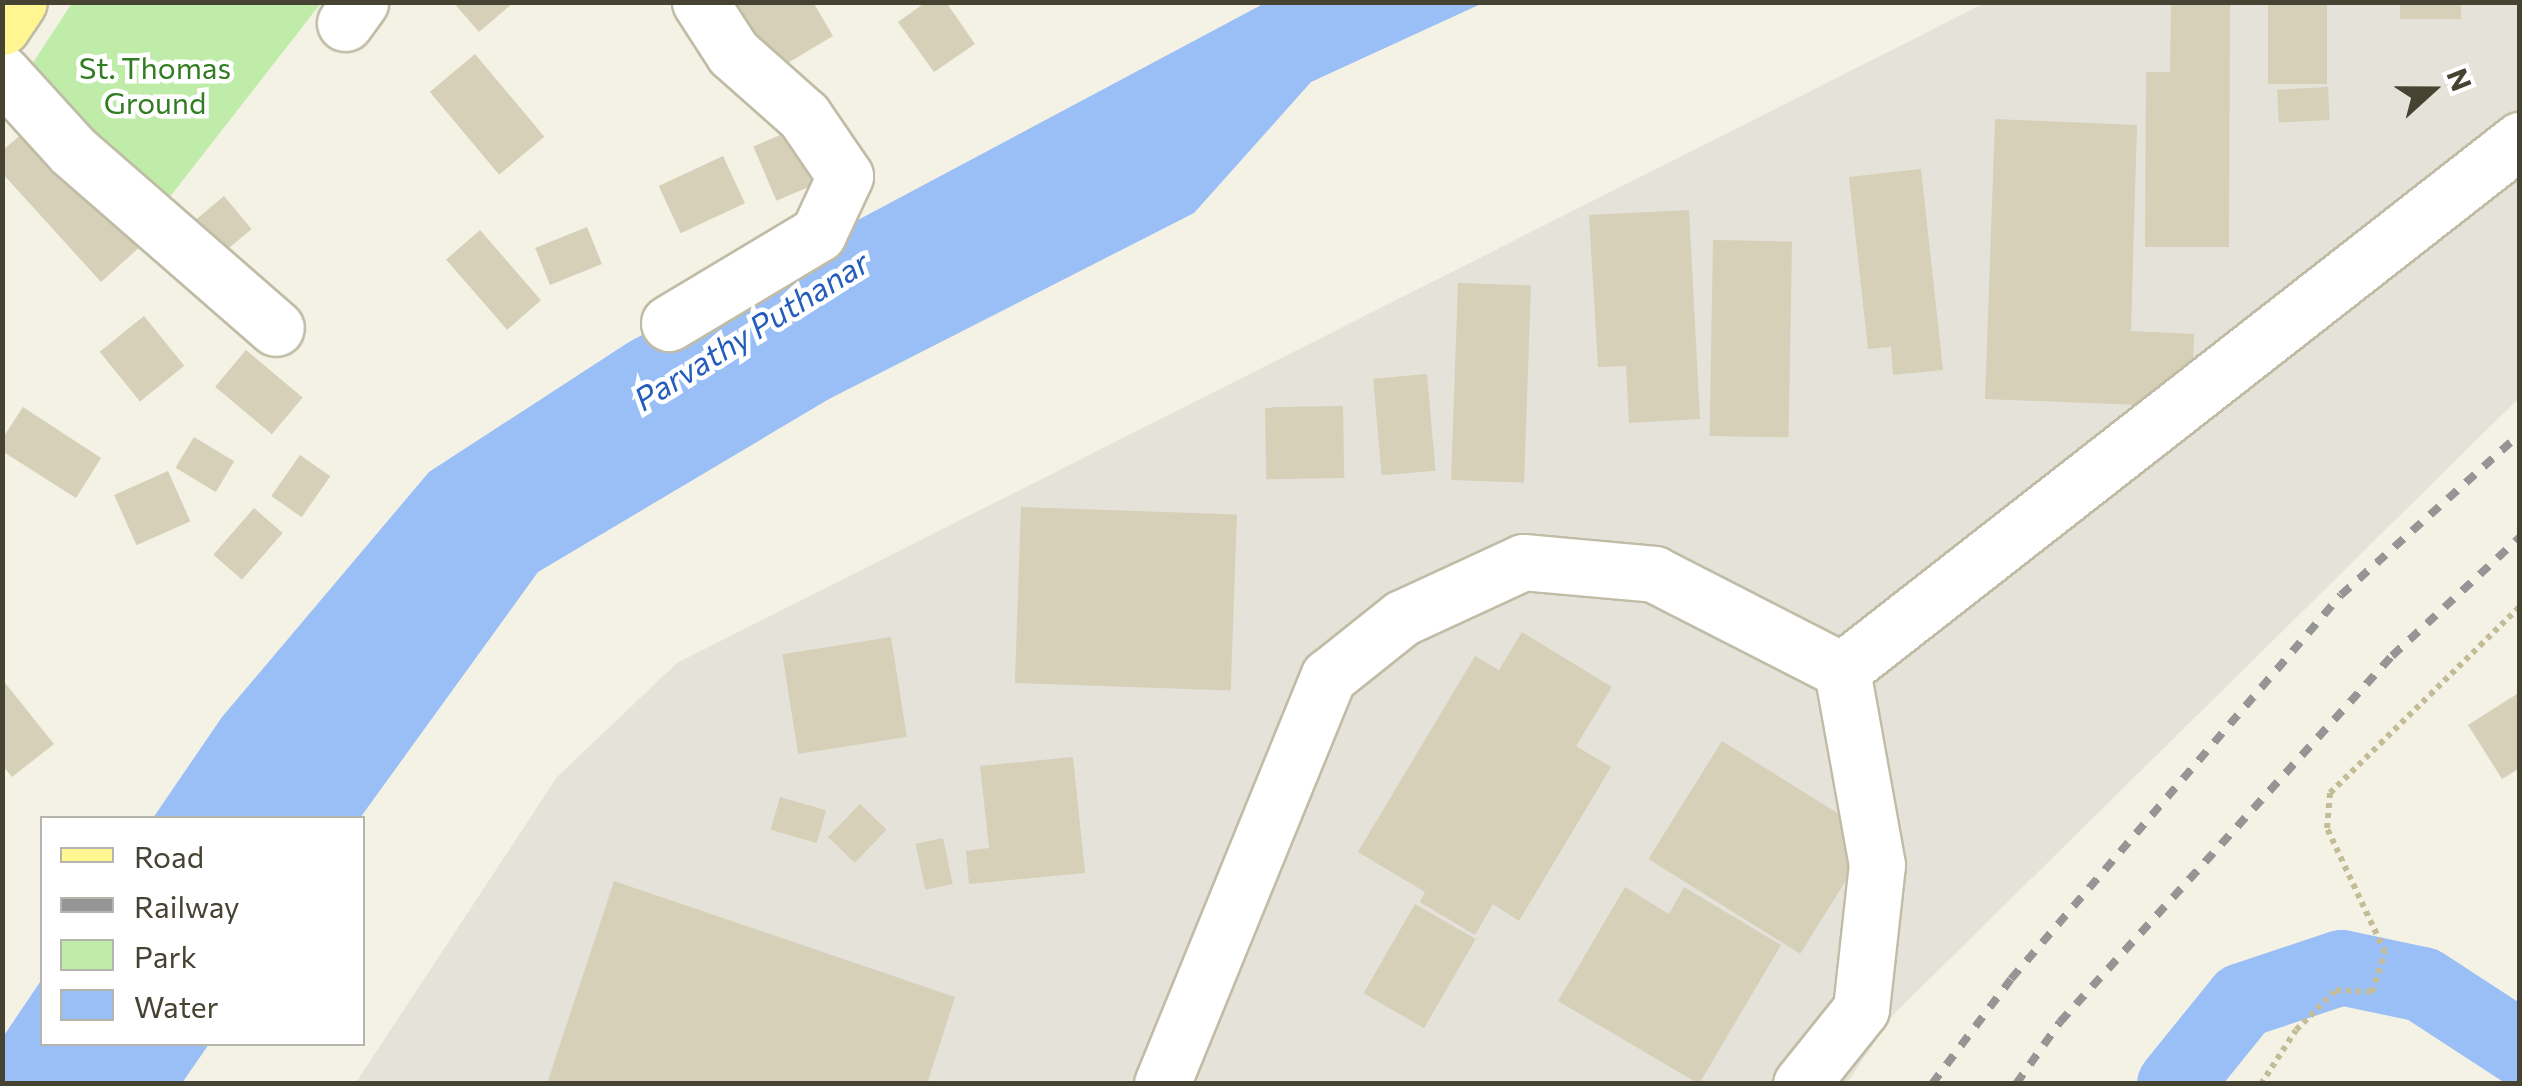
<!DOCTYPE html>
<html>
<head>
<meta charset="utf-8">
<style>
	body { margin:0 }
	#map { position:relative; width:2522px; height:1086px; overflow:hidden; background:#f4f2e4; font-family:Commissioner,sans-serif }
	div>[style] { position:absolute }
	.industrial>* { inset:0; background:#e5e2d9 }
	.green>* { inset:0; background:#c0eca9 }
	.water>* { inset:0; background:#9abef6 }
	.river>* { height:75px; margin:-37.5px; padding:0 37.5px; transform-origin:37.5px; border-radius:37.5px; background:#9abef6 }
	.building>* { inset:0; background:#d6d0b8; transform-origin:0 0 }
	.path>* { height:6px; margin-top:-3px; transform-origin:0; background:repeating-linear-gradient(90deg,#c3bc96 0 5px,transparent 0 10px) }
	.roads { filter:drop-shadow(2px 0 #c0bca6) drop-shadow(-2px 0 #c0bca6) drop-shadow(0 2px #c0bca6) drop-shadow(0 -2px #c0bca6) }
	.minor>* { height:55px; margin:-27.5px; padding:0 27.5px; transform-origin:27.5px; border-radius:27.5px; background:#fff }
	.major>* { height:55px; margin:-27.5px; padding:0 27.5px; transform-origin:27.5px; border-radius:27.5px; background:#fff591 }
	.rail>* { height:8px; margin-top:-4px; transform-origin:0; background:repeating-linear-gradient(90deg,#959595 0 12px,transparent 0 24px) }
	span { translate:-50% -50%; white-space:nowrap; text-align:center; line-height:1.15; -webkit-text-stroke:9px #fff; paint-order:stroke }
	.park-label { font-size:30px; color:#327d22 }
	.water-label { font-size:32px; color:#245dbb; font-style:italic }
	.frame { position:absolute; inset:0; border:5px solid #464333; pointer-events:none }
	.legend { position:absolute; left:40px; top:816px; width:325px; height:230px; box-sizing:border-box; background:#fff; border:2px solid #b5b4ad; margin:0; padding:12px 18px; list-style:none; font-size:30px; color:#464333 }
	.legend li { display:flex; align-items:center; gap:20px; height:50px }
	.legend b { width:50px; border:2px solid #b5b4ad }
	.north { position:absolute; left:2382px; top:40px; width:100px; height:100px; -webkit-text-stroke:8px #fff; paint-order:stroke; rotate:69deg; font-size:28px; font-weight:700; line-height:40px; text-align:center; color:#464333 }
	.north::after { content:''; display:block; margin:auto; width:35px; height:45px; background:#464333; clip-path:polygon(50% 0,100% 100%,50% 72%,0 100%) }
</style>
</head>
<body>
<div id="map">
	<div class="industrial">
		<div style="clip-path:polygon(1985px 3px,2519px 3px,2519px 398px,1893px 1015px,1847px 1083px,355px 1084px,557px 777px,677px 663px)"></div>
	</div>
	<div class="green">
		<div style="clip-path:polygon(72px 3px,321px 3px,169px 198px,21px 81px)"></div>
	</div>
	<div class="water">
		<div style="clip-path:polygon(1265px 3px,1483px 3px,1311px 82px,1194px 213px,829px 399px,538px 572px,360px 818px,153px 818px,222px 717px,429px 472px,629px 342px)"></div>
		<div style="clip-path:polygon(42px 979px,42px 1044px,209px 1044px,182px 1083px,3px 1083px,3px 1037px)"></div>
	</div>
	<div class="river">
		<div style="left:2174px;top:1084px;width:108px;rotate:-51deg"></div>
		<div style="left:2242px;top:1000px;width:104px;rotate:-18.4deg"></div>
		<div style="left:2341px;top:967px;width:83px;rotate:11.9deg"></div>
		<div style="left:2422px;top:984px;width:117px;rotate:33.1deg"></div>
	</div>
	<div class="building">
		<div style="clip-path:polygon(453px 2px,514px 2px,479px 32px)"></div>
		<div style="clip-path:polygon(736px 2px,813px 2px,833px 36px,771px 73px,731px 8px)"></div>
		<div style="clip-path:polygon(926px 2px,946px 2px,975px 44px,934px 72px,898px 22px)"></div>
		<div style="clip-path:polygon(2171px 2px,2230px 2px,2229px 247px,2145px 247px,2146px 72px,2170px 72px)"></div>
		<div style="left:2268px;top:2px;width:59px;height:82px"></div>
		<div style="left:2400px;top:2px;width:61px;height:17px"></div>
		<div style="left:475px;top:54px;width:108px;height:59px;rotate:50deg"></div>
		<div style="left:2328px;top:87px;width:33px;height:51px;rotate:87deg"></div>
		<div style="clip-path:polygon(1995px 119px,2137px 125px,2131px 331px,2194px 334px,2192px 407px,1985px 399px)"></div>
		<div style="clip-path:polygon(33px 124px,142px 245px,101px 282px,2px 173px,2px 151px)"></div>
		<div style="left:792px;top:130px;width:59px;height:42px;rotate:67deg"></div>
		<div style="left:723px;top:156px;width:52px;height:71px;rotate:65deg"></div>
		<div style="clip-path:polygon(1921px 169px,1943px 370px,1893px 375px,1891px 347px,1868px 349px,1849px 177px)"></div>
		<div style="left:224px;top:196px;width:43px;height:50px;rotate:50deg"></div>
		<div style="clip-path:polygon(1689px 210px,1700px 419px,1629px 423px,1626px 366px,1598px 367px,1589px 215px)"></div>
		<div style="left:587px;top:227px;width:40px;height:56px;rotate:68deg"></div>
		<div style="left:480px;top:230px;width:93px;height:45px;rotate:49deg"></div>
		<div style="left:1713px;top:240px;width:79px;height:196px;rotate:1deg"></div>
		<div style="left:1458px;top:283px;width:73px;height:197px;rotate:2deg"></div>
		<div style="left:144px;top:316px;width:64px;height:57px;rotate:51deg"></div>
		<div style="left:246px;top:350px;width:74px;height:48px;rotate:40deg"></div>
		<div style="left:1427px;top:374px;width:97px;height:54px;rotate:85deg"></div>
		<div style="left:1343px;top:406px;width:72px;height:78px;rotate:89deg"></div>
		<div style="clip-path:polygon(23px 407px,101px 458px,76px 498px,2px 451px,2px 439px)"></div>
		<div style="left:194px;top:437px;width:47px;height:36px;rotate:31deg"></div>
		<div style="left:300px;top:455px;width:37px;height:50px;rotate:35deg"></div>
		<div style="left:168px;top:471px;width:55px;height:59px;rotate:66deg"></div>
		<div style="left:1021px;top:507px;width:216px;height:176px;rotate:2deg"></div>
		<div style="left:254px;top:508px;width:38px;height:62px;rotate:41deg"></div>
		<div style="clip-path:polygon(1522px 632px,1612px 687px,1576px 746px,1611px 767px,1519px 921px,1493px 904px,1475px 935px,1420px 902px,1425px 892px,1358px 852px,1475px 656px,1499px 670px)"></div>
		<div style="left:891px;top:637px;width:101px;height:110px;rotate:81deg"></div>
		<div style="clip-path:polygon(2px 679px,54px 744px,12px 777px,2px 765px)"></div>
		<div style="clip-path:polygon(2520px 692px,2520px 768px,2502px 779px,2468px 725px)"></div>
		<div style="left:1722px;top:741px;width:179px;height:139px;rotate:32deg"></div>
		<div style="clip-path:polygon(1073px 757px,1085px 873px,969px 884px,966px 851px,989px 848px,980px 766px)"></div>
		<div style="left:780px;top:797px;width:48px;height:34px;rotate:16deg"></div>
		<div style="left:860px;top:804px;width:37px;height:46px;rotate:44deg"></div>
		<div style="left:943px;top:838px;width:47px;height:28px;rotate:78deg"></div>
		<div style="clip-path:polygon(614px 881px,955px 997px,927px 1084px,547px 1084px)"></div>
		<div style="clip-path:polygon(1625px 887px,1669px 914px,1684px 887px,1781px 945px,1699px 1084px,1558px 1001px)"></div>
		<div style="left:1415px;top:904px;width:70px;height:103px;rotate:30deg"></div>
	</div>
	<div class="path">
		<div style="left:2261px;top:1084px;width:64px;rotate:-57.1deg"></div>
		<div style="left:2296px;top:1030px;width:57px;rotate:-45deg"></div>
		<div style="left:2336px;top:990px;width:36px;rotate:3deg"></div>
		<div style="left:2372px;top:992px;width:42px;rotate:-72deg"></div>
		<div style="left:2385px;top:952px;width:137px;rotate:-115.1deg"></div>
		<div style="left:2327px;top:828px;width:35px;rotate:-85deg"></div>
		<div style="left:2330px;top:793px;width:267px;rotate:-44.5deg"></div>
	</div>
	<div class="roads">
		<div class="minor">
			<div style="left:345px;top:23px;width:26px;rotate:-54deg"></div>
			<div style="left:2px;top:73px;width:105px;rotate:47.7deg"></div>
			<div style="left:73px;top:151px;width:269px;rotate:41.1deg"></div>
			<div style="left:669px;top:323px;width:174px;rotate:-30.9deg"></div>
			<div style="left:818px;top:234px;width:64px;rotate:-65deg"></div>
			<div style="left:845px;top:176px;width:73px;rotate:-124.3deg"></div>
			<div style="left:804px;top:116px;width:95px;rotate:-138.4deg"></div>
			<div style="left:733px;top:53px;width:61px;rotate:-122.9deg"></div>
			<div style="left:1842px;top:670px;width:861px;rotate:-38.02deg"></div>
			<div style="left:1162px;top:1084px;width:440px;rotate:-67.8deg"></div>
			<div style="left:1328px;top:677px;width:95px;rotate:-38.6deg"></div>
			<div style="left:1402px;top:618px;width:133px;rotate:-24.8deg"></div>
			<div style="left:1523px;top:562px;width:132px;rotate:5.2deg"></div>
			<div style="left:1654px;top:574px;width:211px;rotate:27.1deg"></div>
			<div style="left:1801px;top:1084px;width:96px;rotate:-51.3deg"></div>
			<div style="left:1861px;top:1009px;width:145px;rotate:-83.7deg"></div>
			<div style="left:1877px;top:865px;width:198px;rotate:-100.2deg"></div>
		</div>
		<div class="major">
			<div style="left:2px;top:27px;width:30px;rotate:-56deg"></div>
		</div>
	</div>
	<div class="rail">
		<div style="left:1932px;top:1084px;width:131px;rotate:-53deg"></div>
		<div style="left:2011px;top:979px;width:506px;rotate:-49.33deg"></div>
		<div style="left:2341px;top:595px;width:241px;rotate:-42deg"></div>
		<div style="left:2016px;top:1084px;width:76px;rotate:-54.6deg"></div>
		<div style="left:2060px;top:1022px;width:494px;rotate:-47.8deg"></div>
		<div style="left:2392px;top:656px;width:175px;rotate:-42.9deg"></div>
	</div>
	<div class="park-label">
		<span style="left:155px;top:84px">St. Thomas<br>Ground</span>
	</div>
	<div class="water-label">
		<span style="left:751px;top:330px;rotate:-32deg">Parvathy Puthanar</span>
	</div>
	<div class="frame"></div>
	<ul class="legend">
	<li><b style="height:12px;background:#fff591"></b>Road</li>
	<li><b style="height:12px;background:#959595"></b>Railway</li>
	<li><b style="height:28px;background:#c0eca9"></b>Park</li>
	<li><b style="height:28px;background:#9abef6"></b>Water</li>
	</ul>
	<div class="north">N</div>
</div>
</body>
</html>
